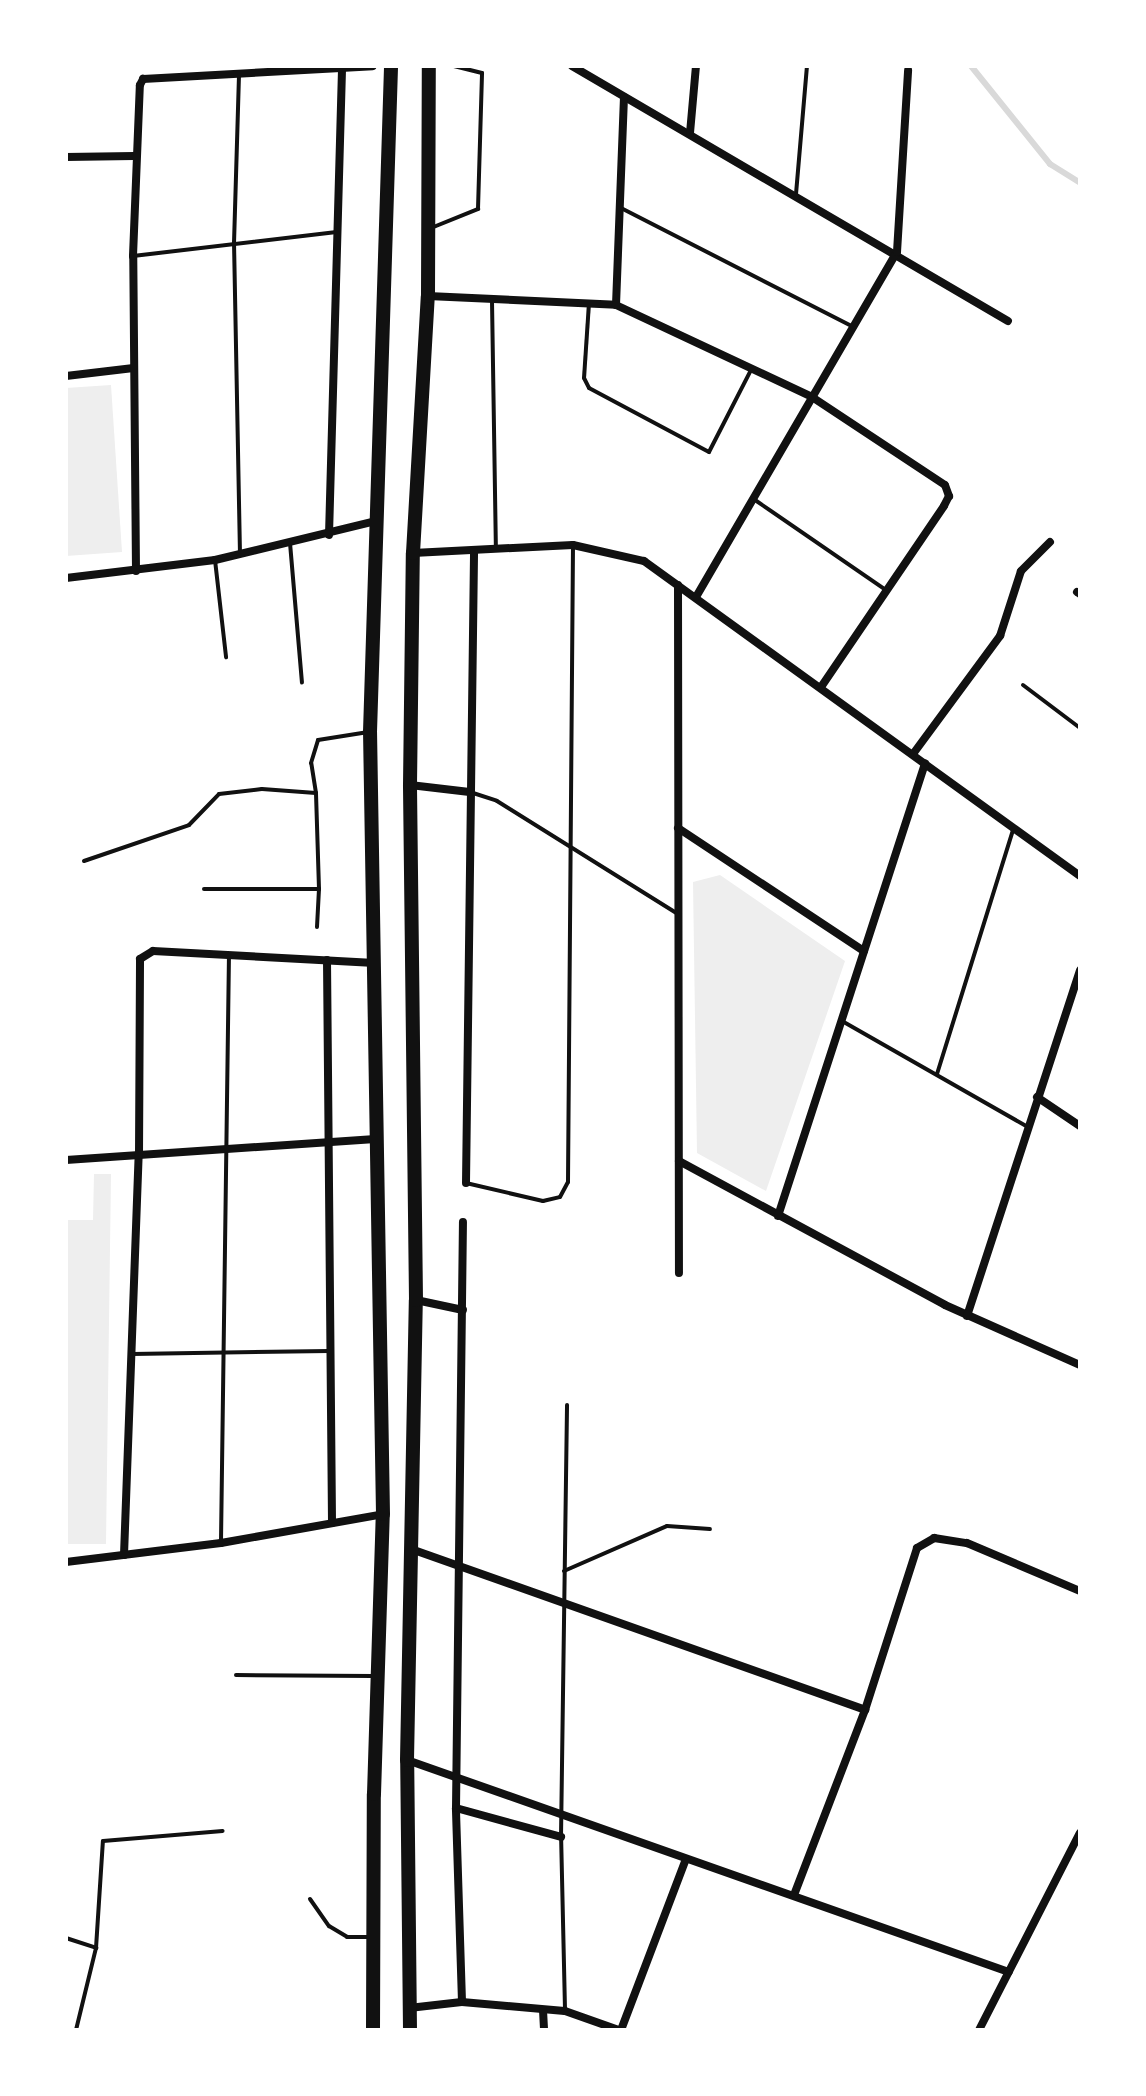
<!DOCTYPE html>
<html>
<head>
<meta charset="utf-8">
<style>
	body { margin:0 }
	#map { position:relative; width:1146px; height:2096px; overflow:hidden; background:#fff; font-family:Arial,sans-serif }
	div>[style] { position:absolute }
	.green>* { inset:0; background:#eee }
	.stream>* { height:6px; margin:-3px; padding:0 3px; transform-origin:3px; border-radius:3px; background:#d9d9d9 }
	.service>* { height:4px; margin:-2px; padding:0 2px; transform-origin:2px; border-radius:2px; background:#111 }
	.minor>* { height:8px; margin:-4px; padding:0 4px; transform-origin:4px; border-radius:4px; background:#111 }
	.trunk>* { height:14px; margin:-7px; padding:0 7px; transform-origin:7px; border-radius:7px; background:#111 }
	span { translate:-50% -50%; white-space:nowrap; text-align:center; line-height:1.15; -webkit-text-stroke:8px #fff; paint-order:stroke }
	.frame { position:absolute; inset:0; border:68px solid #fff; pointer-events:none }
</style>
</head>
<body>
<div id="map">
	<div class="green">
		<div style="clip-path:polygon(111px 385px,122px 552px,66px 556px,66px 388px)"></div>
		<div style="clip-path:polygon(720px 875px,845px 961px,766px 1191px,697px 1153px,693px 882px)"></div>
		<div style="clip-path:polygon(94px 1174px,111px 1174px,106px 1544px,66px 1544px,66px 1220px,93px 1220px)"></div>
	</div>
	<div class="stream">
		<div style="left:971px;top:66px;width:126px;rotate:51.1deg"></div>
		<div style="left:1050px;top:164px;width:36px;rotate:32deg"></div>
	</div>
	<div class="service">
		<div style="left:239px;top:75px;width:167px;rotate:91.7deg"></div>
		<div style="left:234px;top:242px;width:311px;rotate:88.9deg"></div>
		<div style="left:796px;top:194px;width:128px;rotate:-85.1deg"></div>
		<div style="left:621px;top:208px;width:259px;rotate:27.1deg"></div>
		<div style="left:431px;top:228px;width:51px;rotate:-22deg"></div>
		<div style="left:478px;top:209px;width:136px;rotate:-88.3deg"></div>
		<div style="left:482px;top:73px;width:29px;rotate:-166deg"></div>
		<div style="left:133px;top:256px;width:205px;rotate:-6.7deg"></div>
		<div style="left:492px;top:301px;width:247px;rotate:89.1deg"></div>
		<div style="left:589px;top:303px;width:75px;rotate:93.8deg"></div>
		<div style="left:584px;top:378px;width:11px;rotate:63deg"></div>
		<div style="left:589px;top:388px;width:136px;rotate:28.1deg"></div>
		<div style="left:709px;top:452px;width:92px;rotate:-62.9deg"></div>
		<div style="left:755px;top:500px;width:159px;rotate:34.5deg"></div>
		<div style="left:290px;top:543px;width:140px;rotate:85.1deg"></div>
		<div style="left:215px;top:560px;width:98px;rotate:83.5deg"></div>
		<div style="left:1023px;top:685px;width:71px;rotate:37deg"></div>
		<div style="left:470px;top:792px;width:28px;rotate:18deg"></div>
		<div style="left:497px;top:801px;width:211px;rotate:32deg"></div>
		<div style="left:84px;top:861px;width:111px;rotate:-18.9deg"></div>
		<div style="left:189px;top:825px;width:43px;rotate:-45.9deg"></div>
		<div style="left:219px;top:794px;width:43px;rotate:-6.6deg"></div>
		<div style="left:262px;top:789px;width:54px;rotate:4.2deg"></div>
		<div style="left:316px;top:793px;width:30px;rotate:-99deg"></div>
		<div style="left:311px;top:763px;width:24px;rotate:-73deg"></div>
		<div style="left:318px;top:740px;width:51px;rotate:-9.1deg"></div>
		<div style="left:204px;top:889px;width:115px"></div>
		<div style="left:319px;top:889px;width:96px;rotate:-91.8deg"></div>
		<div style="left:317px;top:927px;width:38px;rotate:-87deg"></div>
		<div style="left:842px;top:1021px;width:214px;rotate:29.7deg"></div>
		<div style="left:937px;top:1074px;width:256px;rotate:-72.7deg"></div>
		<div style="left:466px;top:1183px;width:79px;rotate:13.2deg"></div>
		<div style="left:543px;top:1201px;width:17px;rotate:-13deg"></div>
		<div style="left:560px;top:1197px;width:17px;rotate:-62deg"></div>
		<div style="left:568px;top:1182px;width:636px;rotate:-89.55deg"></div>
		<div style="left:132px;top:1354px;width:197px;rotate:-0.9deg"></div>
		<div style="left:221px;top:1541px;width:585px;rotate:-89.22deg"></div>
		<div style="left:564px;top:1571px;width:112px;rotate:-23.6deg"></div>
		<div style="left:667px;top:1526px;width:43px;rotate:4deg"></div>
		<div style="left:236px;top:1675px;width:137px;rotate:0.4deg"></div>
		<div style="left:310px;top:1899px;width:33px;rotate:55deg"></div>
		<div style="left:329px;top:1926px;width:21px;rotate:31deg"></div>
		<div style="left:347px;top:1937px;width:23px"></div>
		<div style="left:66px;top:1938px;width:32px;rotate:18deg"></div>
		<div style="left:565px;top:2009px;width:172px;rotate:-91.3deg"></div>
		<div style="left:561px;top:1837px;width:432px;rotate:-89.2deg"></div>
		<div style="left:76px;top:2030px;width:84px;rotate:-76.3deg"></div>
		<div style="left:96px;top:1948px;width:107px;rotate:-86.3deg"></div>
		<div style="left:103px;top:1841px;width:120px;rotate:-4.8deg"></div>
	</div>
	<div class="minor">
		<div style="left:572px;top:66px;width:505px;rotate:30.32deg"></div>
		<div style="left:690px;top:133px;width:67px;rotate:-84.9deg"></div>
		<div style="left:66px;top:157px;width:68px;rotate:-0.8deg"></div>
		<div style="left:428px;top:296px;width:188px;rotate:2.7deg"></div>
		<div style="left:616px;top:305px;width:217px;rotate:25.1deg"></div>
		<div style="left:812px;top:397px;width:159px;rotate:33.5deg"></div>
		<div style="left:945px;top:485px;width:12px;rotate:70deg"></div>
		<div style="left:949px;top:496px;width:11px;rotate:117deg"></div>
		<div style="left:944px;top:506px;width:219px;rotate:124.2deg"></div>
		<div style="left:616px;top:305px;width:208px;rotate:-87.8deg"></div>
		<div style="left:66px;top:376px;width:68px;rotate:-6.7deg"></div>
		<div style="left:329px;top:535px;width:465px;rotate:-88.4deg"></div>
		<div style="left:413px;top:553px;width:160px;rotate:-2.9deg"></div>
		<div style="left:573px;top:545px;width:73px;rotate:12.7deg"></div>
		<div style="left:644px;top:561px;width:538px;rotate:35.85deg"></div>
		<div style="left:136px;top:571px;width:315px;rotate:-90.5deg"></div>
		<div style="left:133px;top:256px;width:171px;rotate:-87.7deg"></div>
		<div style="left:140px;top:85px;width:7px;rotate:-63deg"></div>
		<div style="left:143px;top:79px;width:230px;rotate:-3.2deg"></div>
		<div style="left:66px;top:578px;width:150px;rotate:-6.9deg"></div>
		<div style="left:215px;top:560px;width:166px;rotate:-13.6deg"></div>
		<div style="left:678px;top:585px;width:688px;rotate:89.92deg"></div>
		<div style="left:1077px;top:592px;width:4px;rotate:34deg"></div>
		<div style="left:696px;top:597px;width:399px;rotate:-59.8deg"></div>
		<div style="left:897px;top:252px;width:182px;rotate:-86.5deg"></div>
		<div style="left:913px;top:754px;width:147px;rotate:-53.6deg"></div>
		<div style="left:1000px;top:636px;width:68px;rotate:-72.1deg"></div>
		<div style="left:1021px;top:571px;width:41px;rotate:-45deg"></div>
		<div style="left:410px;top:785px;width:60px;rotate:6.7deg"></div>
		<div style="left:678px;top:828px;width:223px;rotate:33.5deg"></div>
		<div style="left:327px;top:960px;width:563px;rotate:89.49deg"></div>
		<div style="left:1037px;top:1097px;width:52px;rotate:34deg"></div>
		<div style="left:66px;top:1160px;width:310px;rotate:-3.9deg"></div>
		<div style="left:679px;top:1161px;width:302px;rotate:28.4deg"></div>
		<div style="left:945px;top:1305px;width:148px;rotate:24deg"></div>
		<div style="left:466px;top:1183px;width:631px;rotate:-89.27deg"></div>
		<div style="left:778px;top:1216px;width:476px;rotate:-72deg"></div>
		<div style="left:416px;top:1300px;width:48px;rotate:12deg"></div>
		<div style="left:967px;top:1316px;width:364px;rotate:-71.9deg"></div>
		<div style="left:411px;top:1549px;width:482px;rotate:19.5deg"></div>
		<div style="left:124px;top:1555px;width:400px;rotate:-87.9deg"></div>
		<div style="left:139px;top:1155px;width:196px;rotate:-89.7deg"></div>
		<div style="left:140px;top:959px;width:15px;rotate:-32deg"></div>
		<div style="left:153px;top:951px;width:222px;rotate:3.1deg"></div>
		<div style="left:66px;top:1562px;width:156px;rotate:-7deg"></div>
		<div style="left:221px;top:1543px;width:165px;rotate:-10.1deg"></div>
		<div style="left:407px;top:1760px;width:638px;rotate:19.4deg"></div>
		<div style="left:456px;top:1808px;width:109px;rotate:15.4deg"></div>
		<div style="left:794px;top:1895px;width:198px;rotate:-69deg"></div>
		<div style="left:865px;top:1710px;width:170px;rotate:-72.2deg"></div>
		<div style="left:917px;top:1548px;width:20px;rotate:-30deg"></div>
		<div style="left:934px;top:1538px;width:33px;rotate:9deg"></div>
		<div style="left:967px;top:1543px;width:123px;rotate:23deg"></div>
		<div style="left:462px;top:2002px;width:194px;rotate:-91.8deg"></div>
		<div style="left:456px;top:1808px;width:586px;rotate:-89.32deg"></div>
		<div style="left:409px;top:2008px;width:53px;rotate:-6.5deg"></div>
		<div style="left:462px;top:2002px;width:103px;rotate:5deg"></div>
		<div style="left:565px;top:2011px;width:57px;rotate:19.4deg"></div>
		<div style="left:543px;top:2010px;width:20px;rotate:87deg"></div>
		<div style="left:621px;top:2030px;width:183px;rotate:-69.2deg"></div>
		<div style="left:979px;top:2030px;width:221px;rotate:-62.9deg"></div>
	</div>
	<div class="trunk">
		<div style="left:373px;top:2030px;width:236px;rotate:-89.8deg"></div>
		<div style="left:374px;top:1794px;width:280px;rotate:-88.2deg"></div>
		<div style="left:383px;top:1514px;width:782px;rotate:-90.95deg"></div>
		<div style="left:370px;top:732px;width:666px;rotate:-88.19deg"></div>
		<div style="left:410px;top:2030px;width:270px;rotate:-90.6deg"></div>
		<div style="left:407px;top:1760px;width:460px;rotate:-88.9deg"></div>
		<div style="left:416px;top:1300px;width:515px;rotate:-90.67deg"></div>
		<div style="left:410px;top:785px;width:232px;rotate:-89.3deg"></div>
		<div style="left:413px;top:553px;width:257px;rotate:-86.7deg"></div>
		<div style="left:428px;top:296px;width:230px;rotate:-89.8deg"></div>
	</div>
	<div class="frame"></div>
</div>
</body>
</html>
